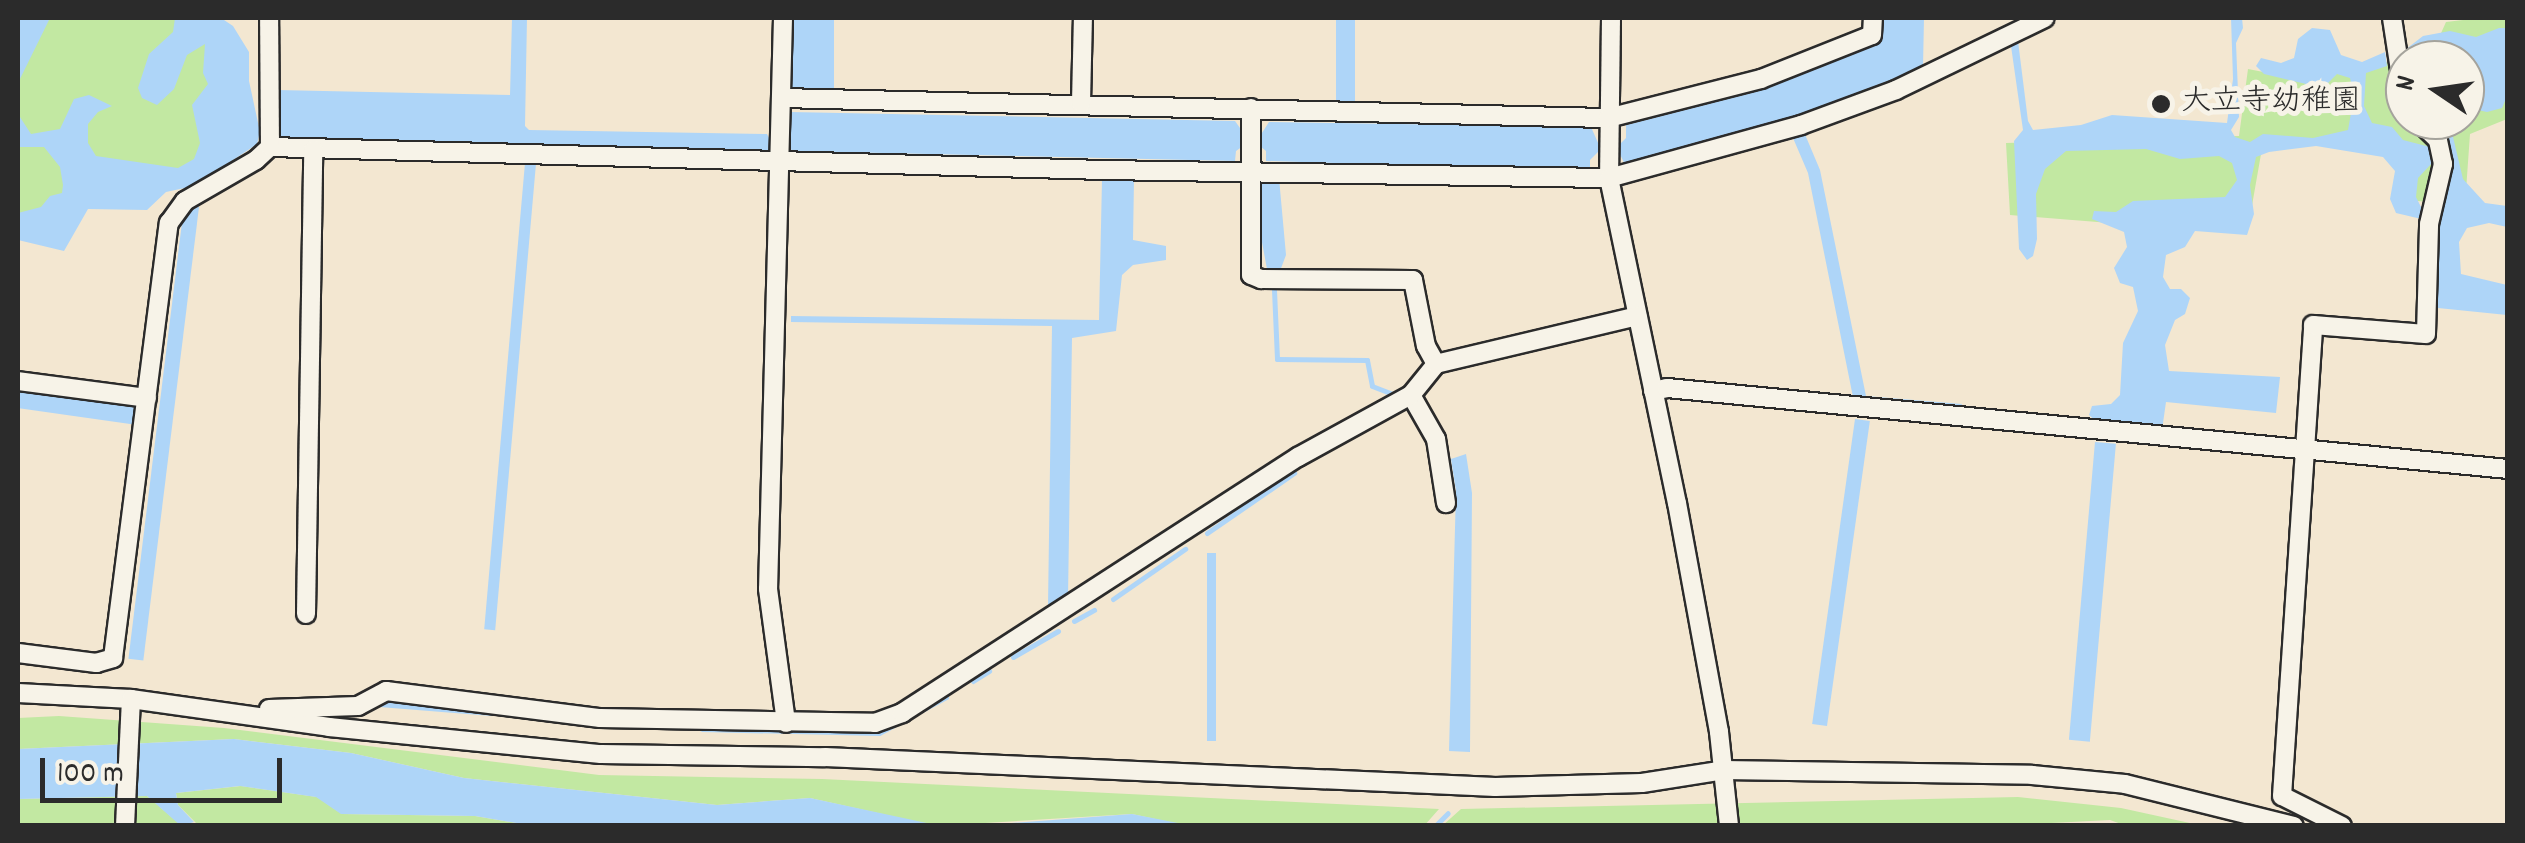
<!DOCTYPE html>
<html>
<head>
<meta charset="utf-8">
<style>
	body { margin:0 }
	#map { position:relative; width:2525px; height:843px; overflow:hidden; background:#f3e7d1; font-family:Dekko,"Klee One",sans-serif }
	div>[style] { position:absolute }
	.green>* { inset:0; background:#c2e8a2 }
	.water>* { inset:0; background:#aed5f8; transform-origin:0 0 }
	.stream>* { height:5px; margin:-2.5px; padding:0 2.5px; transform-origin:2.5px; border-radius:2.5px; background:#aed5f8 }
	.roads { filter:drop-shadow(2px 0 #2b2b2b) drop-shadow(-2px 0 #2b2b2b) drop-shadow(0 2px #2b2b2b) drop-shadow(0 -2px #2b2b2b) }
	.minor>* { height:18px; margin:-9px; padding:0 9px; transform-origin:9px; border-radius:9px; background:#f7f3e8 }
	.dots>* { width:28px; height:28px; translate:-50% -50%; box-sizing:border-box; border:5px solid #f7f3e8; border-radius:50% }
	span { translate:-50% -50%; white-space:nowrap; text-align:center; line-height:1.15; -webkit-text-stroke:10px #f7f3e8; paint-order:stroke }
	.poi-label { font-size:30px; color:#2b2b2b }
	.left { translate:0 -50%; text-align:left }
	.frame { position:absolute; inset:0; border:20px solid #2b2b2b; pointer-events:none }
	.north { position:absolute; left:2385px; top:40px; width:100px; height:100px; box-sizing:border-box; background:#f7f3e8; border:2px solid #a5a39c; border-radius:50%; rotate:283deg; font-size:28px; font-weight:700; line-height:40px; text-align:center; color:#2b2b2b }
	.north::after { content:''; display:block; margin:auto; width:35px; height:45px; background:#2b2b2b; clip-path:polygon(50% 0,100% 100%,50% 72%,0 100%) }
	.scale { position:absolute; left:40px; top:758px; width:242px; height:45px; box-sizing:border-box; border:5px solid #2b2b2b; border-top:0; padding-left:12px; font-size:30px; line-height:35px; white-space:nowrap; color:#2b2b2b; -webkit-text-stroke:8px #f7f3e8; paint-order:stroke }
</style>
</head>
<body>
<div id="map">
	<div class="green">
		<div style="clip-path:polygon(39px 18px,203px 18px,235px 135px,184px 178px,18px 229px,18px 65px)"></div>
		<div style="clip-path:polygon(2480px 18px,2507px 18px,2507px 119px,2470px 134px,2465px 205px,2394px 199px,2403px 148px,2264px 137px,2247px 234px,2010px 215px,2006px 143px,2239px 136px,2248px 69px,2321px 83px,2336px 63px,2405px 62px,2405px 120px,2465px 120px,2465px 60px,2429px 60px,2446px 22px)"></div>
		<div style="clip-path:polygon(59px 716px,224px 728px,599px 775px,822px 779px,1439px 809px,1424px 826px,1188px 826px,1132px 814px,936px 826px,810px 798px,717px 805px,464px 778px,351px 753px,234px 739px,18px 749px,18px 718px)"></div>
		<div style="clip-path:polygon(241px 786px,317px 797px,342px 814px,475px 816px,528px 825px,198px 825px,178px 805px,176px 793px)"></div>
		<div style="clip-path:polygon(147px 796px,181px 825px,18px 825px,18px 799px)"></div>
		<div style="clip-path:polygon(2018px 797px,2121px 808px,2199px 825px,2124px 825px,2110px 820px,1996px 826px,1442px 826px,1461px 809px)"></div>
	</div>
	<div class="water">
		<div style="clip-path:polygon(18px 18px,50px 18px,18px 83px)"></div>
		<div style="clip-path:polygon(175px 18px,221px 18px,233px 26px,249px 52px,249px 81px,260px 132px,257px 144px,194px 186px,166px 192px,147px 210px,88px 209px,64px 251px,18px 240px,18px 213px,41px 207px,50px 196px,62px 193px,63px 185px,60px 167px,44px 147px,18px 147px,18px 97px,18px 114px,31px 134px,60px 129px,74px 99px,89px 95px,112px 106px,98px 112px,88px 124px,88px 143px,96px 156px,178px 168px,194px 159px,200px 143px,192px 105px,208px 84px,203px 73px,205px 44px,187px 55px,174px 89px,157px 105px,142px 98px,138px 88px,149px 54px,173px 32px)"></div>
		<div style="clip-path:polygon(512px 18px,527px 18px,525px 126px,529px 130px,767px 134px,770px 140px,788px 140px,790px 112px,1235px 121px,1245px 135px,1260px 136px,1269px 122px,1591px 127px,1599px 145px,1620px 144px,1626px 138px,1626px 125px,1759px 91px,1882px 39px,1882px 18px,1924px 18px,1923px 67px,1793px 119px,1626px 167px,1619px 152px,1598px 152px,1590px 160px,1590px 171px,1266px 161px,1266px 151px,1260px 146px,1243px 146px,1236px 151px,1235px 161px,793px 151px,787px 146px,766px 151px,276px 138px,277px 90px,510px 95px)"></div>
		<div style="left:792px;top:18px;width:42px;height:71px"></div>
		<div style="left:1336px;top:18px;width:19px;height:86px"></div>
		<div style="clip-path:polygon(2231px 18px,2242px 18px,2243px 28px,2236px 43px,2239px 117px,2231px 130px,2235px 137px,2250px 142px,2263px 134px,2313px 138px,2348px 130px,2354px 96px,2350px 78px,2337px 74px,2323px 88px,2264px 74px,2256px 66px,2261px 58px,2281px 63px,2294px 58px,2298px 39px,2312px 28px,2330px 30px,2341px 55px,2362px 62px,2385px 52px,2387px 66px,2366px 73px,2364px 106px,2372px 123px,2392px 127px,2403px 140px,2430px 147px,2433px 162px,2418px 178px,2416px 197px,2422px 209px,2436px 213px,2451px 151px,2443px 134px,2425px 120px,2449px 120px,2463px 179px,2485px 203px,2507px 206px,2507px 227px,2489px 223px,2467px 228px,2459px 242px,2461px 274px,2507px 285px,2507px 315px,2438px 308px,2434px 222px,2396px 213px,2390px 199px,2395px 171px,2383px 157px,2316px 146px,2269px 152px,2256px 157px,2250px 185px,2254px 214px,2247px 235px,2195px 231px,2185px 247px,2166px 255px,2163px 277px,2170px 289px,2181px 289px,2190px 298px,2185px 314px,2175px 320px,2165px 345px,2169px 371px,2280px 377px,2276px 413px,2166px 402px,2162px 430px,2099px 424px,2089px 415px,2092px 406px,2111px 404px,2120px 395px,2123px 343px,2138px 311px,2133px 287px,2120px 283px,2114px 268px,2127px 247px,2124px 232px,2092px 219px,2094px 211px,2116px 212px,2133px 201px,2225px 197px,2237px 180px,2232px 163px,2219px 156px,2180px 159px,2146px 149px,2066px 151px,2045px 169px,2036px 194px,2037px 239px,2033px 256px,2027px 260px,2019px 249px,2014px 141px,2023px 130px,2011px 46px,2018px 41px,2028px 121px,2033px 130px,2081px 125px,2112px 115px,2227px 123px,2233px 79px)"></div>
		<div style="clip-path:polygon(2499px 28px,2507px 28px,2507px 96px,2502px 108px,2487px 112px,2469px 108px,2465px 98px,2473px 85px,2473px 70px,2465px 67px,2465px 60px,2405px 60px,2401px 53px,2423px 36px,2450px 31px,2476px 37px)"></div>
		<div style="clip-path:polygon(1804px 132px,1820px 170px,1866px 396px,1962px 404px,1960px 411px,1854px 402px,1808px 173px,1793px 138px)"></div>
		<div style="left:525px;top:163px;width:11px;height:468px;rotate:5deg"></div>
		<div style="clip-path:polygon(1279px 178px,1286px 255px,1280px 271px,1267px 269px,1258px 221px,1258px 179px)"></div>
		<div style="clip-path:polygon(1102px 179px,1134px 180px,1133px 240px,1166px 246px,1166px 260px,1133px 265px,1122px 275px,1116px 331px,1072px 338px,1068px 598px,1048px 606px,1052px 326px,791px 322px,791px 316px,1099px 320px)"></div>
		<div style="left:199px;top:207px;width:457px;height:15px;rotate:97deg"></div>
		<div style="left:18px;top:391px;width:121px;height:17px;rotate:8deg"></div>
		<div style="left:1855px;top:419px;width:15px;height:308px;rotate:8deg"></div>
		<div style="left:2095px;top:442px;width:21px;height:299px;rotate:5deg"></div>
		<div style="clip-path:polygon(1466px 454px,1472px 493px,1470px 752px,1449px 751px,1456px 491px,1451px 459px)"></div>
		<div style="left:1207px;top:553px;width:9px;height:188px"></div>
		<div style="clip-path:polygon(234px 739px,351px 753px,464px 778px,717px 805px,810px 798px,936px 825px,528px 825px,475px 816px,341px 814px,316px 797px,240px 786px,176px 793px,178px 805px,194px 822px,181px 826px,147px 796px,18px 799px,18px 749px)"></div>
		<div style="clip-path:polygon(1132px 814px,1188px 825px,986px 825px)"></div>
	</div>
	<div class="stream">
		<div style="left:1274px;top:290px;width:69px;rotate:87.5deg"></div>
		<div style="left:1277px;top:359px;width:90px;rotate:0.6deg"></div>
		<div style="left:1367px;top:360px;width:26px;rotate:79deg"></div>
		<div style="left:1372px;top:386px;width:25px;rotate:21deg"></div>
		<div style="left:1207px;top:533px;width:106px;rotate:-34.6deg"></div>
		<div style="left:1113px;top:599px;width:88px;rotate:-34.8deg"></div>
		<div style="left:1074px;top:621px;width:23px;rotate:-29deg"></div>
		<div style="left:1013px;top:657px;width:52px;rotate:-30deg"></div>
		<div style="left:973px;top:681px;width:19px;rotate:-32deg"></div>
		<div style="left:379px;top:704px;width:113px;rotate:4.6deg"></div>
		<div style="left:702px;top:729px;width:177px;rotate:1.3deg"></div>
		<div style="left:879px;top:733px;width:76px;rotate:-28.2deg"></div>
		<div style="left:1435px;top:826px;width:18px;rotate:-45deg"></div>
	</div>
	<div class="roads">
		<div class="minor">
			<div style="left:783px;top:18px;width:571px;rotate:91.5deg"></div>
			<div style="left:768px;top:589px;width:135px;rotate:82.3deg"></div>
			<div style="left:1611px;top:18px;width:160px;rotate:90.7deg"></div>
			<div style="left:1609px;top:178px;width:332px;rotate:78.2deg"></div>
			<div style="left:1677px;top:503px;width:233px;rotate:79.6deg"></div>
			<div style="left:1719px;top:732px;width:95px;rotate:83.9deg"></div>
			<div style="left:2392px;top:18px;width:86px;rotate:81.3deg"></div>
			<div style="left:781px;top:98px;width:827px;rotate:1.39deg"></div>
			<div style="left:1608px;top:118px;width:158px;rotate:-14.3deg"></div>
			<div style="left:1761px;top:79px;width:119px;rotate:-21.6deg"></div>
			<div style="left:1872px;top:35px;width:17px;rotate:-87deg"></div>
			<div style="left:1081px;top:103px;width:85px;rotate:-88.7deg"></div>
			<div style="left:1251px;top:108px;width:167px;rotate:90deg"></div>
			<div style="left:1251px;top:275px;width:11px;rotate:22deg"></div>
			<div style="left:1261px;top:279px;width:152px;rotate:0.4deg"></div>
			<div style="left:1413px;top:280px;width:67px;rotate:78.9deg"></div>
			<div style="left:1426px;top:346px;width:21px;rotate:61deg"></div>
			<div style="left:270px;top:147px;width:833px;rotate:1.58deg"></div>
			<div style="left:1103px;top:170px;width:506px;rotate:0.91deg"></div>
			<div style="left:1609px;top:178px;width:199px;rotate:-15.4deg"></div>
			<div style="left:1801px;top:125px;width:101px;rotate:-20.2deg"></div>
			<div style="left:1896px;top:90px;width:165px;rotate:-25.8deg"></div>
			<div style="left:18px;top:381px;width:130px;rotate:7.5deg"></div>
			<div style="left:1653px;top:391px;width:14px;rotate:-12deg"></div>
			<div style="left:1667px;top:388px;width:845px;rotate:5.5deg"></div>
			<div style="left:1411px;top:395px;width:51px;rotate:60.4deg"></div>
			<div style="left:1436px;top:439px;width:65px;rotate:81.1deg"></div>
			<div style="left:306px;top:614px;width:464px;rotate:-89.1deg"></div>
			<div style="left:18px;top:653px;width:79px;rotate:7.3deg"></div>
			<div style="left:96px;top:663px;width:18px;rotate:-16deg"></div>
			<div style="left:113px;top:658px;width:439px;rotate:-82.7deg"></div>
			<div style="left:169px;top:223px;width:27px;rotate:-54deg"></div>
			<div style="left:185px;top:201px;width:82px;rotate:-30deg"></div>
			<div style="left:256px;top:160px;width:19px;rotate:-43deg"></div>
			<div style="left:270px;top:147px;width:129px;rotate:-90.4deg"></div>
			<div style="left:18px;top:693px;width:113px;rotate:3deg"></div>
			<div style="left:131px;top:699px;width:200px;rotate:8deg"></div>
			<div style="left:329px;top:727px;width:273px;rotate:5.7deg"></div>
			<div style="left:601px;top:754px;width:224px;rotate:0.8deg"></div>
			<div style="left:825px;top:757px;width:671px;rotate:2.56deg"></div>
			<div style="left:1495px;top:787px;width:147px;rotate:-1.6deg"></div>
			<div style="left:1642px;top:783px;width:83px;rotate:-9deg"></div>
			<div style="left:1724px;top:770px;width:308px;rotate:0.9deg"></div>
			<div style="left:2032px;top:775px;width:93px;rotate:5.5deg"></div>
			<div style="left:2125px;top:784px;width:174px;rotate:14deg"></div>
			<div style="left:269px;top:709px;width:89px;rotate:-1.9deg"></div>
			<div style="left:358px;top:706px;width:32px;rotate:-28deg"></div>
			<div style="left:386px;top:691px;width:216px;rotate:7.2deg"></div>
			<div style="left:600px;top:718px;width:275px;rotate:1deg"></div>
			<div style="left:875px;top:723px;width:29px;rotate:-20deg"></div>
			<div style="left:902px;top:713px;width:472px;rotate:-32.9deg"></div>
			<div style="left:1298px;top:457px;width:129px;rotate:-28.8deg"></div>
			<div style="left:1411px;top:395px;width:40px;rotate:-51deg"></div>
			<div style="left:1436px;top:364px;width:207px;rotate:-13.4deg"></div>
			<div style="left:125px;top:826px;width:127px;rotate:-87.3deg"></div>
			<div style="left:2342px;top:826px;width:67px;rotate:-153.4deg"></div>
			<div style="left:2282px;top:796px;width:472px;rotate:-86.2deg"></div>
			<div style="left:2313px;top:325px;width:113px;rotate:4.6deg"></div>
			<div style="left:2426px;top:334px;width:110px;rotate:-88.4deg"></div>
			<div style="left:2429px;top:224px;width:62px;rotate:-76.9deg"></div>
			<div style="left:2443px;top:164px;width:25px;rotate:-102deg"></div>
			<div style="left:2438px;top:140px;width:29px;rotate:-136deg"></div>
		</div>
	</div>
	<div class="dots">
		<div style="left:2161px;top:104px;background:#2b2b2b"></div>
	</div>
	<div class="poi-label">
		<span class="left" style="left:2181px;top:104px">大立寺幼稚園</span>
	</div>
	<div class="frame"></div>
	<div class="north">N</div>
	<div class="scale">100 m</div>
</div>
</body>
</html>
